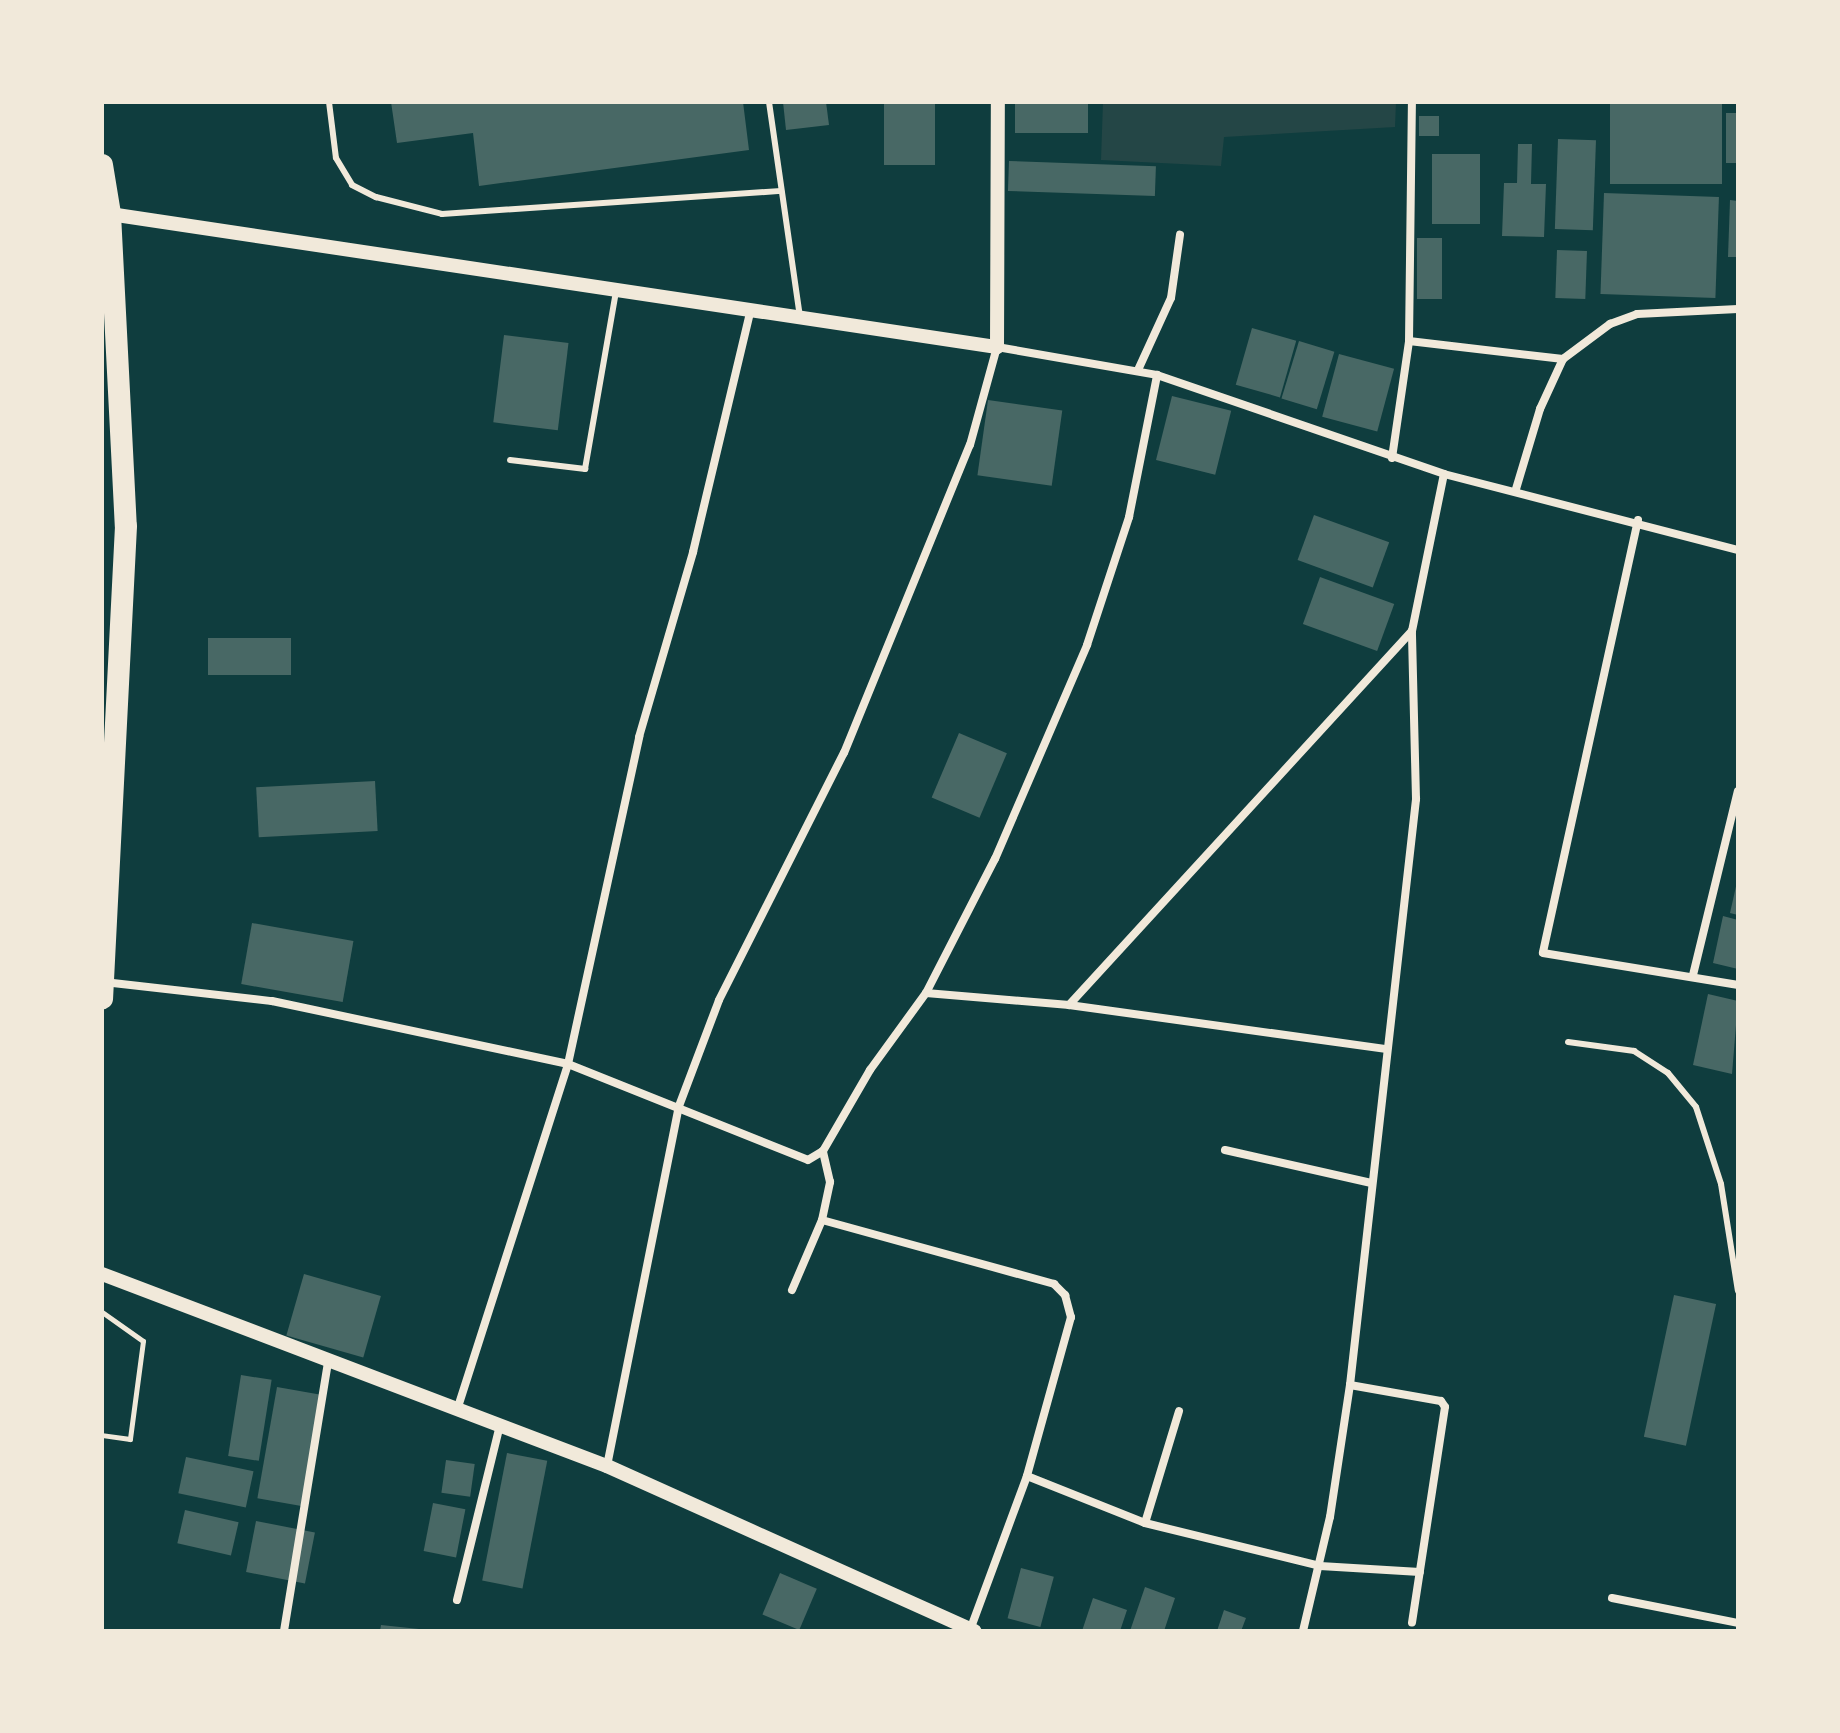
<!DOCTYPE html>
<html>
<head>
<meta charset="utf-8">
<style>
	body { margin:0 }
	#map { position:relative; width:1840px; height:1733px; overflow:hidden; background:#0f3d3e; font-family:"Roboto Condensed",sans-serif }
	div>[style] { position:absolute }
	.green>* { inset:0; background:#244646 }
	.building>* { inset:0; background:#486865; transform-origin:0 0 }
	.path>* { height:5px; margin:-2.5px; padding:0 2.5px; transform-origin:2.5px; border-radius:2.5px; background:#f1e9da }
	.service>* { height:6px; margin:-3px; padding:0 3px; transform-origin:3px; border-radius:3px; background:#f1e9da }
	.minor>* { height:8px; margin:-4px; padding:0 4px; transform-origin:4px; border-radius:4px; background:#f1e9da }
	.tertiary>* { height:14px; margin:-7px; padding:0 7px; transform-origin:7px; border-radius:7px; background:#f1e9da }
	.trunk>* { height:22px; margin:-11px; padding:0 11px; transform-origin:11px; border-radius:11px; background:#f1e9da }
	span { translate:-50% -50%; white-space:nowrap; text-align:center; line-height:1.15; -webkit-text-stroke:7px #f1e9da; paint-order:stroke }
	.frame { position:absolute; inset:0; border:104px solid #f1e9da; pointer-events:none }
</style>
</head>
<body>
<div id="map">
	<div class="green">
		<div style="clip-path:polygon(1103px 102px,1396px 102px,1395px 127px,1224px 137px,1221px 166px,1101px 160px)"></div>
	</div>
	<div class="building">
		<div style="clip-path:polygon(391px 102px,743px 102px,749px 150px,479px 186px,473px 133px,397px 143px)"></div>
		<div style="clip-path:polygon(783px 102px,826px 102px,829px 125px,786px 130px)"></div>
		<div style="left:884px;top:102px;width:51px;height:63px"></div>
		<div style="left:1015px;top:102px;width:73px;height:31px"></div>
		<div style="left:1610px;top:102px;width:112px;height:82px"></div>
		<div style="left:1726px;top:113px;width:12px;height:50px"></div>
		<div style="left:1419px;top:116px;width:20px;height:20px"></div>
		<div style="left:1558px;top:139px;width:38px;height:90px;rotate:2deg"></div>
		<div style="clip-path:polygon(1518px 144px,1532px 144px,1531px 184px,1546px 184px,1544px 237px,1502px 236px,1504px 183px,1517px 183px)"></div>
		<div style="left:1432px;top:154px;width:48px;height:70px"></div>
		<div style="left:1009px;top:161px;width:147px;height:30px;rotate:2deg"></div>
		<div style="left:1604px;top:193px;width:115px;height:101px;rotate:2deg"></div>
		<div style="clip-path:polygon(1730px 200px,1738px 201px,1738px 257px,1728px 257px)"></div>
		<div style="left:1442px;top:238px;width:61px;height:25px;rotate:90deg"></div>
		<div style="left:1557px;top:250px;width:30px;height:48px;rotate:2deg"></div>
		<div style="left:1252px;top:328px;width:46px;height:59px;rotate:16deg"></div>
		<div style="left:504px;top:335px;width:65px;height:88px;rotate:7deg"></div>
		<div style="left:1299px;top:341px;width:37px;height:60px;rotate:17deg"></div>
		<div style="left:1339px;top:354px;width:57px;height:65px;rotate:15deg"></div>
		<div style="left:1172px;top:396px;width:61px;height:66px;rotate:14deg"></div>
		<div style="left:988px;top:400px;width:75px;height:76px;rotate:8deg"></div>
		<div style="left:1314px;top:515px;width:80px;height:48px;rotate:20deg"></div>
		<div style="left:1320px;top:577px;width:79px;height:50px;rotate:20deg"></div>
		<div style="left:208px;top:638px;width:83px;height:37px"></div>
		<div style="left:959px;top:733px;width:52px;height:70px;rotate:23deg"></div>
		<div style="left:375px;top:781px;width:50px;height:119px;rotate:87deg"></div>
		<div style="clip-path:polygon(1737px 882px,1738px 882px,1738px 915px,1730px 913px)"></div>
		<div style="clip-path:polygon(1723px 916px,1738px 920px,1738px 969px,1713px 963px)"></div>
		<div style="left:252px;top:923px;width:103px;height:62px;rotate:10deg"></div>
		<div style="clip-path:polygon(1708px 994px,1738px 1001px,1732px 1074px,1693px 1065px)"></div>
		<div style="left:304px;top:1274px;width:80px;height:64px;rotate:16deg"></div>
		<div style="left:1674px;top:1295px;width:43px;height:145px;rotate:12deg"></div>
		<div style="left:241px;top:1375px;width:31px;height:82px;rotate:9deg"></div>
		<div style="left:277px;top:1387px;width:46px;height:113px;rotate:10deg"></div>
		<div style="left:507px;top:1453px;width:41px;height:130px;rotate:11deg"></div>
		<div style="left:186px;top:1457px;width:69px;height:37px;rotate:12deg"></div>
		<div style="left:446px;top:1460px;width:29px;height:33px;rotate:8deg"></div>
		<div style="left:433px;top:1503px;width:33px;height:49px;rotate:11deg"></div>
		<div style="left:185px;top:1510px;width:55px;height:34px;rotate:13deg"></div>
		<div style="left:256px;top:1521px;width:60px;height:52px;rotate:11deg"></div>
		<div style="left:1021px;top:1568px;width:34px;height:52px;rotate:15deg"></div>
		<div style="left:780px;top:1573px;width:40px;height:45px;rotate:23deg"></div>
		<div style="clip-path:polygon(1145px 1587px,1175px 1598px,1164px 1631px,1130px 1631px)"></div>
		<div style="clip-path:polygon(1093px 1598px,1127px 1610px,1120px 1631px,1082px 1631px)"></div>
		<div style="clip-path:polygon(1224px 1610px,1246px 1618px,1241px 1631px,1217px 1631px)"></div>
		<div style="clip-path:polygon(381px 1625px,419px 1629px,419px 1631px,380px 1631px)"></div>
	</div>
	<div class="path">
		<div style="left:102px;top:1312px;width:50px;rotate:35.3deg"></div>
		<div style="left:143px;top:1341px;width:99px;rotate:97.6deg"></div>
		<div style="left:130px;top:1439px;width:28px;rotate:-172deg"></div>
	</div>
	<div class="service">
		<div style="left:329px;top:102px;width:56px;rotate:82.9deg"></div>
		<div style="left:336px;top:158px;width:31px;rotate:59deg"></div>
		<div style="left:352px;top:185px;width:27px;rotate:27deg"></div>
		<div style="left:376px;top:197px;width:68px;rotate:14.4deg"></div>
		<div style="left:442px;top:214px;width:340px;rotate:-3.9deg"></div>
		<div style="left:769px;top:102px;width:216px;rotate:81.8deg"></div>
		<div style="left:510px;top:460px;width:76px;rotate:6.8deg"></div>
		<div style="left:585px;top:469px;width:180px;rotate:-80.1deg"></div>
		<div style="left:1568px;top:1042px;width:67px;rotate:7.8deg"></div>
		<div style="left:1634px;top:1051px;width:40px;rotate:32.9deg"></div>
		<div style="left:1668px;top:1073px;width:44px;rotate:50.5deg"></div>
		<div style="left:1696px;top:1107px;width:81px;rotate:72deg"></div>
		<div style="left:1721px;top:1184px;width:108px;rotate:81deg"></div>
	</div>
	<div class="minor">
		<div style="left:1409px;top:341px;width:155px;rotate:6.7deg"></div>
		<div style="left:1138px;top:370px;width:79px;rotate:-65.4deg"></div>
		<div style="left:1171px;top:298px;width:64px;rotate:-81.9deg"></div>
		<div style="left:1392px;top:458px;width:118px;rotate:-81.7deg"></div>
		<div style="left:1409px;top:341px;width:239px;rotate:-89.3deg"></div>
		<div style="left:1516px;top:489px;width:84px;rotate:-73.3deg"></div>
		<div style="left:1540px;top:409px;width:55px;rotate:-65.3deg"></div>
		<div style="left:1563px;top:359px;width:59px;rotate:-36.7deg"></div>
		<div style="left:1610px;top:324px;width:29px;rotate:-20deg"></div>
		<div style="left:1637px;top:314px;width:101px;rotate:-2.8deg"></div>
		<div style="left:1638px;top:520px;width:443px;rotate:102.4deg"></div>
		<div style="left:1543px;top:953px;width:198px;rotate:9.3deg"></div>
		<div style="left:1693px;top:975px;width:189px;rotate:-76.3deg"></div>
		<div style="left:104px;top:982px;width:169px;rotate:6.5deg"></div>
		<div style="left:272px;top:1001px;width:303px;rotate:12deg"></div>
		<div style="left:568px;top:1064px;width:258px;rotate:21.8deg"></div>
		<div style="left:808px;top:1160px;width:17px;rotate:-31deg"></div>
		<div style="left:823px;top:1151px;width:94px;rotate:-59.9deg"></div>
		<div style="left:870px;top:1070px;width:95px;rotate:-54deg"></div>
		<div style="left:926px;top:993px;width:144px;rotate:4.8deg"></div>
		<div style="left:1069px;top:1005px;width:507px;rotate:-47.48deg"></div>
		<div style="left:926px;top:993px;width:151px;rotate:-62.8deg"></div>
		<div style="left:995px;top:859px;width:233px;rotate:-66.7deg"></div>
		<div style="left:1087px;top:645px;width:135px;rotate:-71.8deg"></div>
		<div style="left:1129px;top:517px;width:145px;rotate:-78.8deg"></div>
		<div style="left:1069px;top:1005px;width:319px;rotate:7.9deg"></div>
		<div style="left:1225px;top:1150px;width:150px;rotate:12.7deg"></div>
		<div style="left:822px;top:1220px;width:241px;rotate:15.4deg"></div>
		<div style="left:1054px;top:1284px;width:16px;rotate:45deg"></div>
		<div style="left:1065px;top:1295px;width:23px;rotate:75deg"></div>
		<div style="left:1071px;top:1317px;width:165px;rotate:105.5deg"></div>
		<div style="left:1027px;top:1476px;width:164px;rotate:110.3deg"></div>
		<div style="left:792px;top:1290px;width:76px;rotate:-66.8deg"></div>
		<div style="left:822px;top:1220px;width:39px;rotate:-78deg"></div>
		<div style="left:830px;top:1182px;width:32px;rotate:-103deg"></div>
		<div style="left:1350px;top:1385px;width:92px;rotate:10deg"></div>
		<div style="left:1441px;top:1401px;width:7px;rotate:56deg"></div>
		<div style="left:1445px;top:1407px;width:218px;rotate:98.7deg"></div>
		<div style="left:457px;top:1410px;width:363px;rotate:-72.2deg"></div>
		<div style="left:568px;top:1064px;width:335px;rotate:-77.7deg"></div>
		<div style="left:639px;top:737px;width:193px;rotate:-73.7deg"></div>
		<div style="left:693px;top:552px;width:250px;rotate:-76.6deg"></div>
		<div style="left:607px;top:1466px;width:367px;rotate:-78.7deg"></div>
		<div style="left:679px;top:1106px;width:113px;rotate:-69.3deg"></div>
		<div style="left:719px;top:1000px;width:277px;rotate:-63.2deg"></div>
		<div style="left:844px;top:753px;width:333px;rotate:-67.8deg"></div>
		<div style="left:970px;top:445px;width:102px;rotate:-74.6deg"></div>
		<div style="left:997px;top:347px;width:162px;rotate:9.9deg"></div>
		<div style="left:1157px;top:375px;width:304px;rotate:19deg"></div>
		<div style="left:1444px;top:474px;width:304px;rotate:14.5deg"></div>
		<div style="left:1027px;top:1476px;width:127px;rotate:21.7deg"></div>
		<div style="left:1145px;top:1523px;width:180px;rotate:13.8deg"></div>
		<div style="left:1320px;top:1566px;width:100px;rotate:3.4deg"></div>
		<div style="left:1145px;top:1523px;width:117px;rotate:-73.1deg"></div>
		<div style="left:1612px;top:1598px;width:128px;rotate:11.2deg"></div>
		<div style="left:457px;top:1600px;width:176px;rotate:-76.2deg"></div>
		<div style="left:284px;top:1631px;width:274px;rotate:-80.7deg"></div>
		<div style="left:1303px;top:1631px;width:117px;rotate:-76.7deg"></div>
		<div style="left:1330px;top:1517px;width:134px;rotate:-81.4deg"></div>
		<div style="left:1350px;top:1385px;width:590px;rotate:-83.57deg"></div>
		<div style="left:1416px;top:799px;width:168px;rotate:-91.4deg"></div>
		<div style="left:1412px;top:631px;width:160px;rotate:-78.5deg"></div>
	</div>
	<div class="tertiary">
		<div style="left:110px;top:214px;width:897px;rotate:8.53deg"></div>
		<div style="left:997px;top:347px;width:245px;rotate:-89.8deg"></div>
		<div style="left:102px;top:1274px;width:540px;rotate:20.82deg"></div>
		<div style="left:607px;top:1466px;width:403px;rotate:24.2deg"></div>
	</div>
	<div class="trunk">
		<div style="left:102px;top:165px;width:50px;rotate:80.7deg"></div>
		<div style="left:110px;top:214px;width:312px;rotate:87.1deg"></div>
		<div style="left:126px;top:526px;width:473px;rotate:92.9deg"></div>
	</div>
	<div class="frame"></div>
</div>
</body>
</html>
